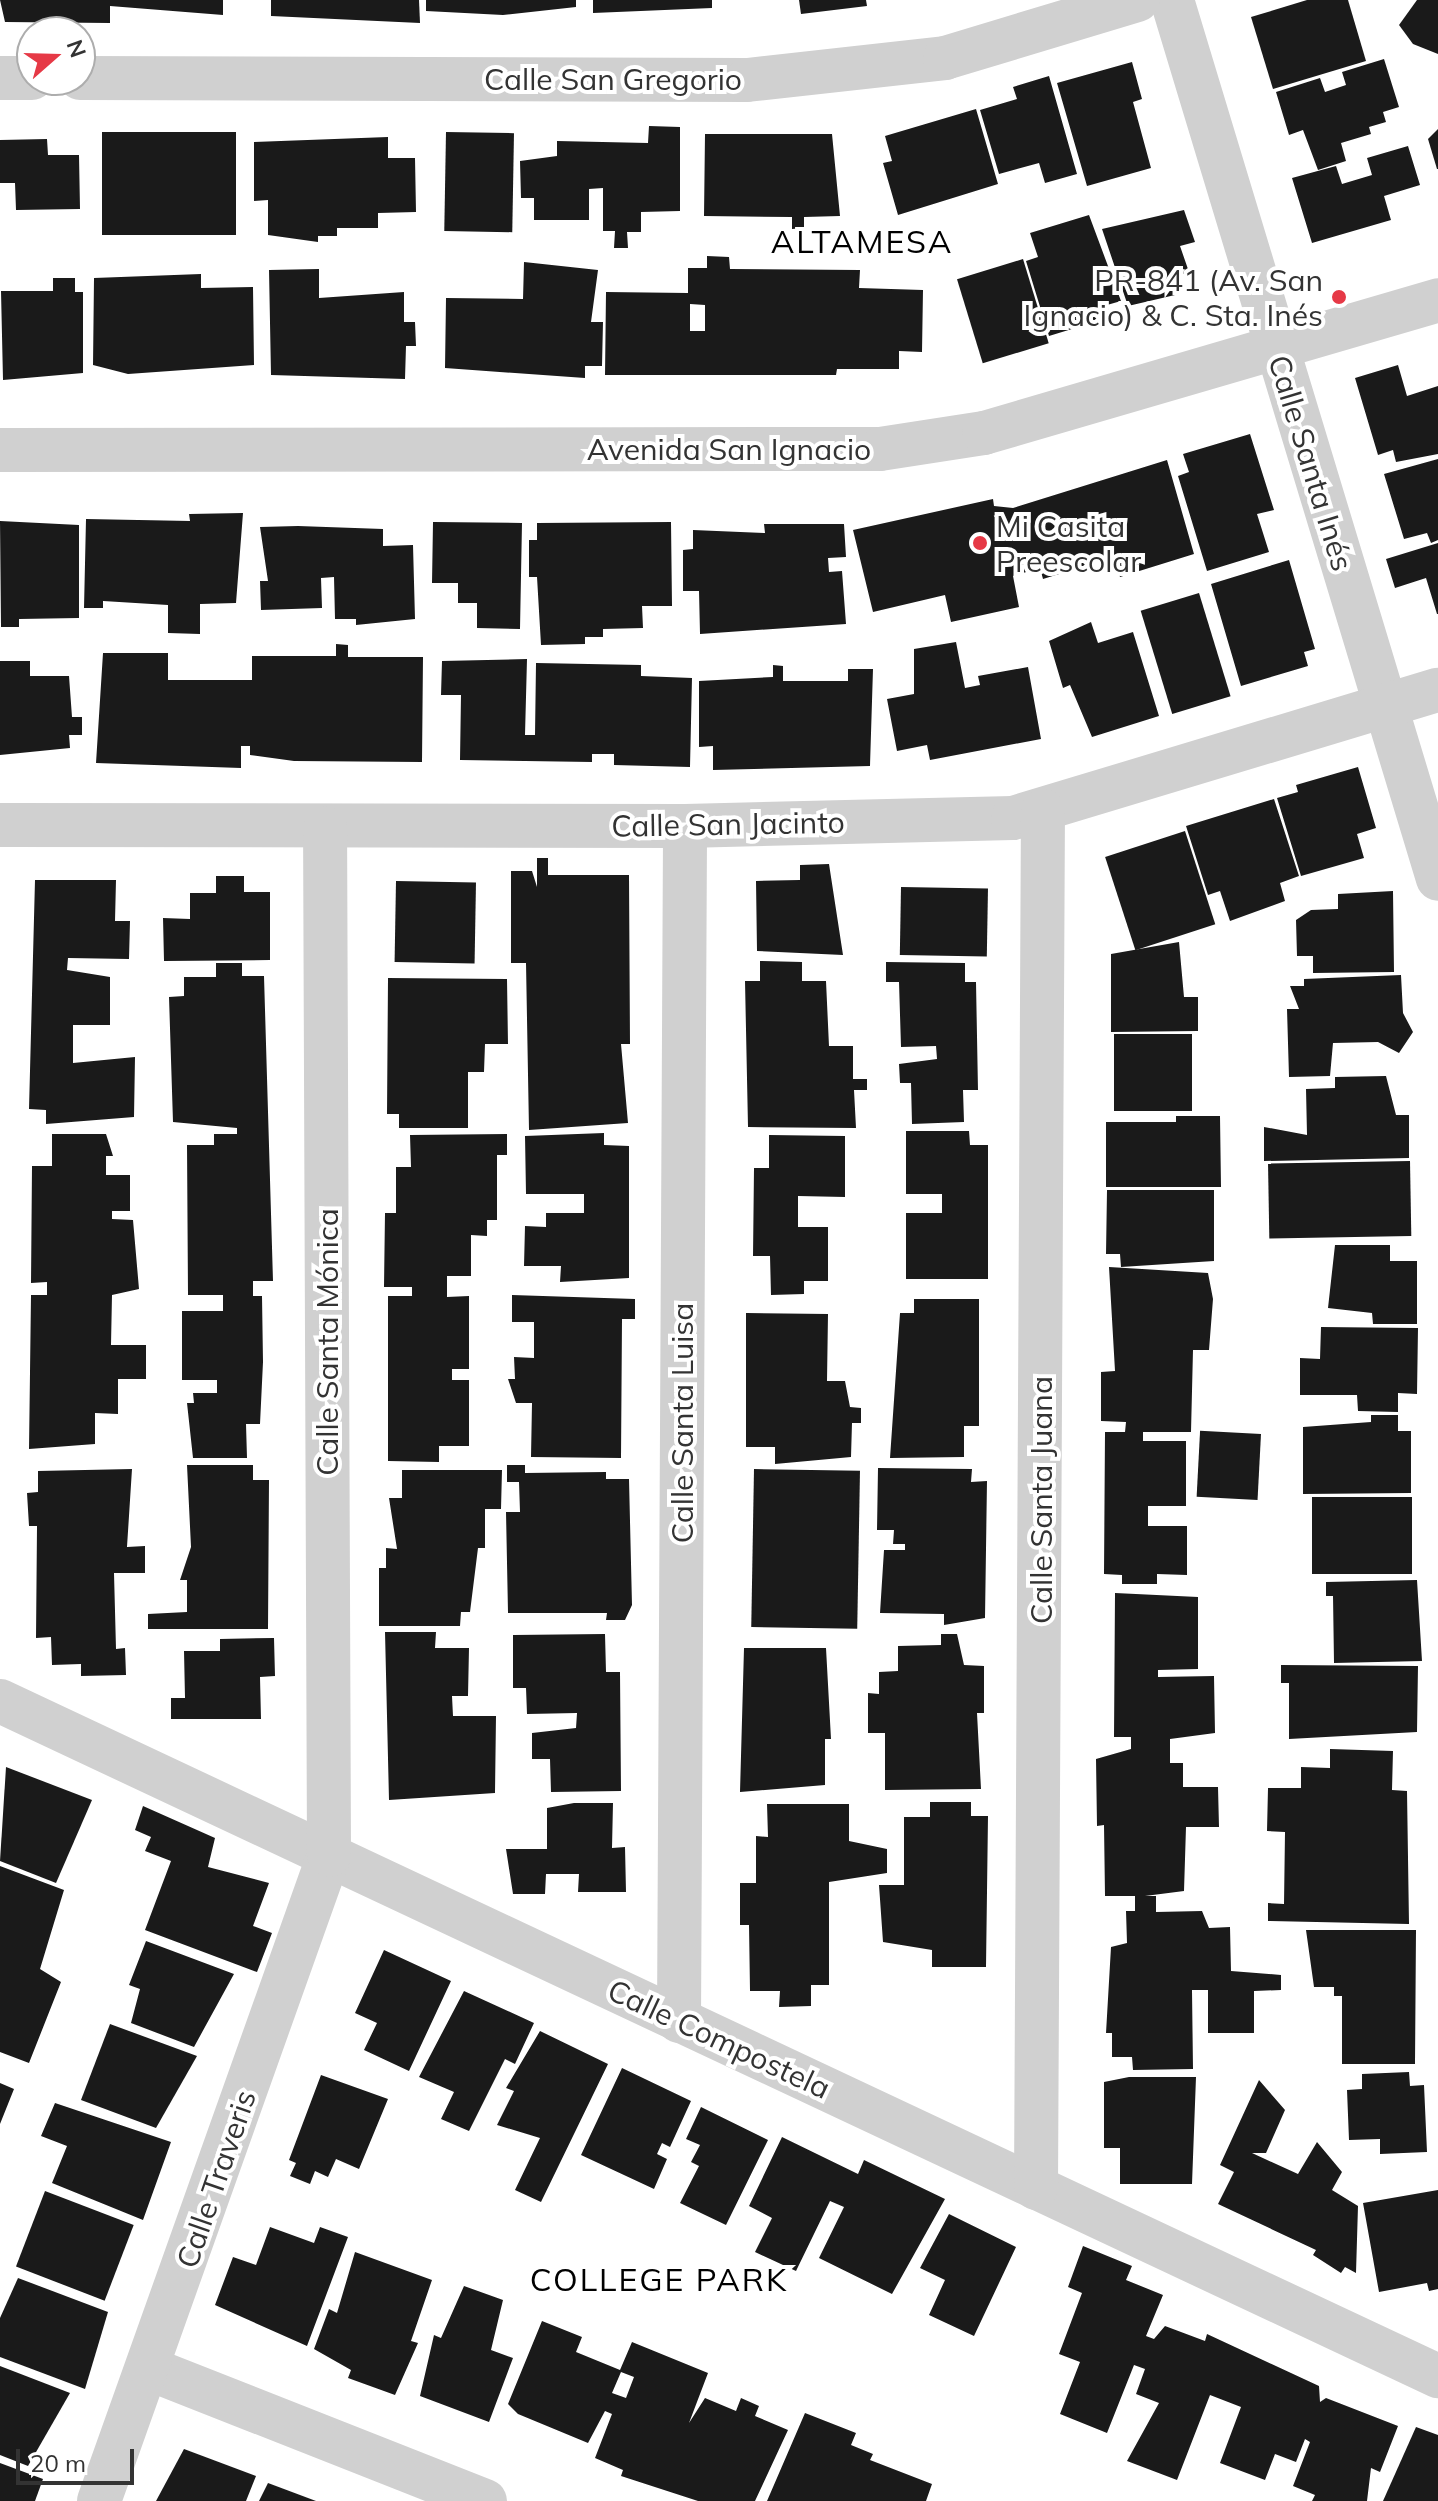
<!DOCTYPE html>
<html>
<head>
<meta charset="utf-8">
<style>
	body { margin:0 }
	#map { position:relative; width:1438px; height:2501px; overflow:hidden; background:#fff; font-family:Mulish,sans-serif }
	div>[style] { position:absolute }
	.building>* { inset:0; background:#1a1a1a; transform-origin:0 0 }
	.minor>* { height:44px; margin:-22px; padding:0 22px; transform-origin:22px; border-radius:22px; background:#d0d0d0 }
	.dots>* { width:22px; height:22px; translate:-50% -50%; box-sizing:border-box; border:4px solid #fff; border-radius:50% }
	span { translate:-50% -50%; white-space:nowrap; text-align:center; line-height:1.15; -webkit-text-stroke:8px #fff; paint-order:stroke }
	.street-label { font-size:30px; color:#333 }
	.poi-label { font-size:30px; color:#333 }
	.right { translate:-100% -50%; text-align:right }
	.left { translate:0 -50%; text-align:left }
	.neighbourhood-label { font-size:32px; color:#000; letter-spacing:2px }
	.north { position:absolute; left:16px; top:16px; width:80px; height:80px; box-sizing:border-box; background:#fff; border:2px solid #adadad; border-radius:50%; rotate:70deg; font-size:22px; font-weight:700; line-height:32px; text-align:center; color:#333 }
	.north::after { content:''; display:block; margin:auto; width:28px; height:36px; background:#e63946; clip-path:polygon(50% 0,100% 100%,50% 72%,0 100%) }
	.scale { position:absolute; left:16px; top:2449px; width:118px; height:36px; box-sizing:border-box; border:4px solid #333; border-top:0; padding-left:10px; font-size:24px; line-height:28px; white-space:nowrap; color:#333; -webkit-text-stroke:6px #fff; paint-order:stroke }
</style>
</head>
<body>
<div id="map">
	<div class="building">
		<div style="clip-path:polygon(0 0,223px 0,223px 15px,110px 6px,110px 23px,5px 22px)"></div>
		<div style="clip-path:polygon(271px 0,419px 0,420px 23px,271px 16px)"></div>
		<div style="clip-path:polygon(426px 0,576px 0,576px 7px,503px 15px,426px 11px)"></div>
		<div style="clip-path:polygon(593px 0,712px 0,712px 8px,593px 13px)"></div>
		<div style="clip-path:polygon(799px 0,866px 0,867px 6px,801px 14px)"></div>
		<div style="clip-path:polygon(1307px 0,1348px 0,1366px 61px,1273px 89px,1251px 17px)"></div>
		<div style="clip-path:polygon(1417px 0,1438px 0,1438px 54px,1413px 44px,1399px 25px)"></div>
		<div style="clip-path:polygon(1384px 59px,1399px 107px,1383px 112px,1386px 122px,1369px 127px,1371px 134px,1341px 143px,1346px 161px,1318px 170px,1303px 130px,1289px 135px,1276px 92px,1320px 78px,1325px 92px,1346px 85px,1342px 72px)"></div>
		<div style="clip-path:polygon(1132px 62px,1142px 99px,1133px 102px,1151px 168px,1087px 186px,1057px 83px)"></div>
		<div style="clip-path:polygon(1049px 76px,1077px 174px,1045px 183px,1039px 163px,999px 174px,980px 110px,1017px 99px,1013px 87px)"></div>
		<div style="clip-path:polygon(976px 109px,998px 184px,898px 215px,883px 163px,892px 161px,885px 136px)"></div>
		<div style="clip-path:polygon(649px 126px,680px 127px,680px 211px,641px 212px,641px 232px,627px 232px,628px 248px,614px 248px,615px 231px,603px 231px,603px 188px,589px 189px,589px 220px,534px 220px,534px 198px,521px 198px,520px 161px,557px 156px,557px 141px,648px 143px)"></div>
		<div style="clip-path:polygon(1438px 129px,1438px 169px,1437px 169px,1428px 139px)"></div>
		<div style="left:102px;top:132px;width:134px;height:103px"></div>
		<div style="left:446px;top:132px;width:68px;height:99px;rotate:1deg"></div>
		<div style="clip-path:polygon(705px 134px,832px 134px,840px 216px,804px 217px,804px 228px,792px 229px,792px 217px,704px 216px)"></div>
		<div style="clip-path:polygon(388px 137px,388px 158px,415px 158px,416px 212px,378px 213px,378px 228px,337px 228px,337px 236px,318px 236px,318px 242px,268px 235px,268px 200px,254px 201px,254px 142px)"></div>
		<div style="clip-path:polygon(47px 139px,48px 155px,79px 155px,80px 209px,16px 210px,15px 183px,0 183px,0 140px)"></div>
		<div style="clip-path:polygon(1408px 146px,1420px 185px,1384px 196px,1391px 220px,1312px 243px,1292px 178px,1336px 166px,1342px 184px,1372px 175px,1367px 158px)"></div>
		<div style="clip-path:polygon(1184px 210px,1195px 242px,1180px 246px,1189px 272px,1169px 279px,1175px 295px,1128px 306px,1102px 229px)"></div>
		<div style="clip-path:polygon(1089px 215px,1121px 301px,1107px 305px,1111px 317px,1049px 336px,1026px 261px,1038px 257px,1030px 233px)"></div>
		<div style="clip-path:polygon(evenodd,707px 256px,729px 257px,730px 269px,860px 270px,859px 288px,923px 290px,922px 352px,899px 351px,899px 369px,837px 369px,836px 375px,605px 375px,606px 292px,688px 293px,688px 268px,707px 268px,707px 256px,690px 304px,705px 305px,705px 331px,690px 331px,690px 304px)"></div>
		<div style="left:1023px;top:259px;width:88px;height:69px;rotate:73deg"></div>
		<div style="clip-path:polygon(524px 262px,598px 270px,591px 322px,603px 322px,602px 366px,585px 366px,585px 378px,445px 368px,446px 298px,523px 299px)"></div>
		<div style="clip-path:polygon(319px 269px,319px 298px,404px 292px,404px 322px,415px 322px,416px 346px,406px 346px,405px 379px,271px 375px,269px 270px)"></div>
		<div style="clip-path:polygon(201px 274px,201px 288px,253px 287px,254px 365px,128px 374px,93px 365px,94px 278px)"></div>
		<div style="clip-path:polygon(53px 278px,75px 278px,75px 292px,83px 292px,83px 373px,3px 380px,1px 291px,53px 291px)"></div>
		<div style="clip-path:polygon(1398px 365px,1407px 396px,1438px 386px,1438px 454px,1396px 462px,1393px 450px,1378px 455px,1355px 378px)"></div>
		<div style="clip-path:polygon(1250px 434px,1274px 510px,1257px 514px,1269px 552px,1207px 571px,1178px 476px,1189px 472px,1183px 454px)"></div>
		<div style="clip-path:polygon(1438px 459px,1438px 540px,1431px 543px,1427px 533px,1404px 539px,1384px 474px)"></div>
		<div style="clip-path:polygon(1167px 460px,1194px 554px,1120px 577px,1114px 557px,1043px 579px,1040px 568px,1013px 576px,1019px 607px,951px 622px,945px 595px,873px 612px,853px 530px,993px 499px,994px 506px,1013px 508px)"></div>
		<div style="clip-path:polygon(243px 513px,236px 603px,200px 604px,200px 634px,168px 633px,168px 605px,103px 601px,103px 608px,84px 608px,86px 519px,190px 521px,189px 514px)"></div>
		<div style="clip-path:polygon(0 521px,79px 525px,79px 618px,19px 619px,19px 627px,1px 627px)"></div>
		<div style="clip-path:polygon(433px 522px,522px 523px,520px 629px,477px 628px,477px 603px,458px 603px,458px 583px,432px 583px)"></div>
		<div style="clip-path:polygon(671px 522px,672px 606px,642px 606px,643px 628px,603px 629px,603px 637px,585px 637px,585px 644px,541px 645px,537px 577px,529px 577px,529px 540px,537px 540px,537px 523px)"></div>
		<div style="clip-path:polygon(764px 524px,844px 524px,846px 557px,828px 558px,829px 572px,842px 571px,846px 624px,700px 634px,699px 591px,683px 591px,683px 550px,693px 549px,693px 530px,765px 533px)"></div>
		<div style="clip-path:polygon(298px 526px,383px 529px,383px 546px,413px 545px,415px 619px,356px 625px,356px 619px,335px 619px,334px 577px,321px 578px,322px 608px,261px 610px,260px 581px,268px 581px,260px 527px)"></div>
		<div style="clip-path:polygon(1438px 543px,1438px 614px,1437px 614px,1426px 578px,1395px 588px,1386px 559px)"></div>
		<div style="clip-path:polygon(1289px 560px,1315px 649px,1304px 652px,1308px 666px,1241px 686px,1211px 584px)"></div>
		<div style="left:1199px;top:593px;width:108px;height:61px;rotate:73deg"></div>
		<div style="clip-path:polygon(1091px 622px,1098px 643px,1133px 632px,1159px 716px,1092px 737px,1070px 685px,1063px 688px,1049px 641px)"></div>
		<div style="clip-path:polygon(956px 642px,965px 688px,980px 685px,978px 676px,1028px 667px,1041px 739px,930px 760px,927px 745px,897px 751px,887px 699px,914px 694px,914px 649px)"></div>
		<div style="clip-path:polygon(336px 644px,348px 645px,348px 657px,423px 657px,422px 762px,294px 761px,250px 755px,250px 746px,241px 746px,241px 768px,96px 763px,103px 653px,168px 653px,168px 680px,252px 680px,252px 656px,336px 656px)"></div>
		<div style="clip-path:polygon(527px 659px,525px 735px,535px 735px,536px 663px,641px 665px,641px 676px,692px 678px,690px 767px,614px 765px,614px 754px,592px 754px,592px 762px,460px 760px,461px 695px,441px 695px,442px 661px)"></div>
		<div style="clip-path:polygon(0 661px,30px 661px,30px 676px,69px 676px,72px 717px,82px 717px,82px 735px,69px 735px,70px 748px,0 755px)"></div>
		<div style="clip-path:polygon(773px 665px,783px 666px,783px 681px,848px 681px,848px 669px,873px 669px,870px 766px,713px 770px,713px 746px,699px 747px,699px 681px,773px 677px)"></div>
		<div style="clip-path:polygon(1358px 767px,1376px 828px,1357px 834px,1364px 858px,1301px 876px,1277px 798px,1298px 792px,1296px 785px)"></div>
		<div style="clip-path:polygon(1274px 799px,1299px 876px,1280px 883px,1285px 901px,1230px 921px,1220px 891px,1208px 895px,1186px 826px)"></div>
		<div style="left:1185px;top:831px;width:98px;height:84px;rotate:72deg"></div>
		<div style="clip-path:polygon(537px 858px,548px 858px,548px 875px,629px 875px,630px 1044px,621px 1044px,628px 1123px,529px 1130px,526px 963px,511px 963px,511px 871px,532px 871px,537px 887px)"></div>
		<div style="clip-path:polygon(829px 864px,843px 955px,757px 951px,756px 881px,800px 880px,800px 865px)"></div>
		<div style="clip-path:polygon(216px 876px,244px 876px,244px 892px,270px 892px,270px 960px,164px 961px,163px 918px,190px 919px,190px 893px,216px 893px)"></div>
		<div style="clip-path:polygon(35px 880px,116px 880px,115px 921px,130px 921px,129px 959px,68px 958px,67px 970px,110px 977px,110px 1025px,73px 1025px,73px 1063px,135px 1057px,134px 1117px,46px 1124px,46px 1110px,29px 1109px)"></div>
		<div style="left:396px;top:881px;width:80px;height:81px;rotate:1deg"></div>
		<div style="left:901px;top:887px;width:87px;height:68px;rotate:1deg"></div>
		<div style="clip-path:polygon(1393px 891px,1394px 972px,1313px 973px,1313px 956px,1297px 956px,1296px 920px,1311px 910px,1338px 909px,1338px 894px)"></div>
		<div style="clip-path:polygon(1179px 942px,1184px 997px,1198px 997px,1198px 1031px,1111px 1032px,1111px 954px)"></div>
		<div style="clip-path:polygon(760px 961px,802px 962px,802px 981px,826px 981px,829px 1046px,853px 1046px,853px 1079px,867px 1079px,867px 1090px,854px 1090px,856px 1128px,748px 1127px,745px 981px,760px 981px)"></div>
		<div style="clip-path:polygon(886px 962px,965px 963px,965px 982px,976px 982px,978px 1090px,963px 1090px,964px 1122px,912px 1124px,911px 1083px,900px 1083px,899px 1064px,937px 1059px,936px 1046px,901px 1047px,899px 982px,886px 982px)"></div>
		<div style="clip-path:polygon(216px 963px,242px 963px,242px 976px,264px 976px,273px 1281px,253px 1281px,253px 1296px,262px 1296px,263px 1362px,260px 1424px,246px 1424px,247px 1458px,193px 1458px,187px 1403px,194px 1403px,193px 1393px,217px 1393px,217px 1380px,182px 1380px,182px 1311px,223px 1311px,223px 1295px,188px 1295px,187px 1145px,214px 1145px,214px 1134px,237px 1134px,237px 1128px,173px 1122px,169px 997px,184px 996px,184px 977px,216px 977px)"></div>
		<div style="clip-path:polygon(1401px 975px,1403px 1013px,1413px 1032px,1399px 1053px,1378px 1042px,1333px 1043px,1330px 1076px,1289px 1077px,1287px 1009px,1299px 1009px,1290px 986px,1304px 986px,1304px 979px)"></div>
		<div style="clip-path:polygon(388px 978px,507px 979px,508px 1044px,485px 1044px,484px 1072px,468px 1072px,468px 1128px,399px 1128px,399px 1114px,387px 1114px)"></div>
		<div style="left:1114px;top:1034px;width:78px;height:77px"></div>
		<div style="clip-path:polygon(1386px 1076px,1396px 1115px,1409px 1115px,1409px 1158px,1264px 1161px,1264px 1127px,1307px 1135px,1306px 1089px,1335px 1088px,1335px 1077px)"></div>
		<div style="clip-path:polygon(1176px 1116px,1220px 1116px,1221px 1187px,1106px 1187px,1106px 1122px,1176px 1122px)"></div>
		<div style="clip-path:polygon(906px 1131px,969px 1131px,970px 1145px,988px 1145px,988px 1279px,906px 1279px,906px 1213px,942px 1213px,942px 1194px,906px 1194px)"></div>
		<div style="clip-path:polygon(604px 1133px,604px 1145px,629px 1146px,629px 1278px,560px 1282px,561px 1266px,524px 1266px,525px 1226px,546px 1227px,546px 1213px,584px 1213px,584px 1194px,526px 1194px,525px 1136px)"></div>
		<div style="clip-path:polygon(52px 1134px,106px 1134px,113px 1156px,106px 1156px,106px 1175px,130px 1175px,130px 1211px,112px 1211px,112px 1219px,133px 1220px,139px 1289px,112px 1295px,111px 1345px,146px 1345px,146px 1379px,118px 1379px,118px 1414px,95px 1413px,95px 1444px,29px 1449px,31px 1295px,47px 1295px,47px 1282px,31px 1283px,32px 1166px,52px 1166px)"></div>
		<div style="clip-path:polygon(507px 1134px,507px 1155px,497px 1155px,497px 1220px,487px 1220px,487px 1236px,471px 1235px,471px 1276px,447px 1276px,447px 1297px,469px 1296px,469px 1369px,452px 1369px,452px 1380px,469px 1380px,469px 1446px,439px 1446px,439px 1462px,388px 1461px,388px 1296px,412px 1296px,412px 1287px,384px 1287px,385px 1213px,396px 1213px,396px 1167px,411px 1167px,410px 1135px)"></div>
		<div style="clip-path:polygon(769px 1135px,845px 1136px,845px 1197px,798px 1196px,798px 1227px,828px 1227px,828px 1281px,804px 1281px,804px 1294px,771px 1295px,770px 1256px,753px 1256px,754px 1168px,769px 1168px)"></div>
		<div style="left:1410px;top:1161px;width:75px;height:142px;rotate:89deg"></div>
		<div style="clip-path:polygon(1107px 1190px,1214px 1190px,1214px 1261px,1121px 1267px,1120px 1254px,1106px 1254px)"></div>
		<div style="clip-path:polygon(1335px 1245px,1390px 1245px,1390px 1261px,1417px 1261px,1417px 1324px,1373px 1324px,1372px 1313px,1328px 1308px)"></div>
		<div style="clip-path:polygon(1109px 1267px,1208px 1273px,1213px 1299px,1209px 1350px,1193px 1350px,1191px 1432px,1143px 1432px,1143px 1441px,1186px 1441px,1186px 1506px,1148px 1506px,1148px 1526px,1187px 1526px,1187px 1575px,1157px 1574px,1157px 1584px,1122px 1584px,1122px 1575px,1104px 1574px,1105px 1432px,1125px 1432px,1126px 1422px,1101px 1421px,1101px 1372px,1115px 1371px)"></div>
		<div style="clip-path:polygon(512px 1295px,635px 1299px,635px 1319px,622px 1319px,621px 1458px,531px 1457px,532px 1403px,516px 1403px,508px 1379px,515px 1379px,514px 1357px,534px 1358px,534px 1322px,512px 1322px)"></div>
		<div style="clip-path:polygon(914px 1299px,979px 1299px,979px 1426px,964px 1426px,964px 1457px,890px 1458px,900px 1313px,914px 1313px)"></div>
		<div style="clip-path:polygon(746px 1313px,828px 1314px,827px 1381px,845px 1381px,850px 1407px,861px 1408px,861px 1423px,852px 1423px,851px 1457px,775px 1464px,775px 1447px,746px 1447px)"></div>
		<div style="clip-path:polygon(1321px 1327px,1418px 1328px,1417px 1394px,1398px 1393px,1398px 1412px,1358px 1411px,1357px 1395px,1300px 1395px,1300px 1358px,1320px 1359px)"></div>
		<div style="clip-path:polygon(1371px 1415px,1398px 1415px,1398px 1431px,1411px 1431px,1411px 1493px,1303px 1494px,1303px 1427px,1371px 1422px)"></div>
		<div style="left:1261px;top:1434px;width:66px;height:61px;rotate:93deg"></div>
		<div style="clip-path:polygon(187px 1465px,253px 1465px,253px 1480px,269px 1480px,268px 1629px,148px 1629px,148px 1614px,187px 1612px,187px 1580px,180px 1580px,191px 1547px)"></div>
		<div style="clip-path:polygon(507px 1465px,525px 1465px,525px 1473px,606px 1472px,606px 1479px,629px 1479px,632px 1605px,625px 1620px,606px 1620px,607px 1613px,508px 1613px,506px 1512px,520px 1512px,519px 1482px,507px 1482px)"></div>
		<div style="clip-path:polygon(878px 1468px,972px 1469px,971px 1482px,987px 1481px,985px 1618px,944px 1625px,944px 1614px,880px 1613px,884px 1550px,905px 1550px,905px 1544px,893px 1544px,894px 1530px,877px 1530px)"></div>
		<div style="clip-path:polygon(132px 1469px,127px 1547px,145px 1546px,145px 1573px,114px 1573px,116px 1649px,125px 1648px,126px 1675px,81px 1676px,81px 1664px,52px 1665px,51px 1637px,36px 1638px,37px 1526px,29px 1526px,27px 1493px,38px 1492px,38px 1471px)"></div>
		<div style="left:754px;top:1469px;width:106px;height:158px;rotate:1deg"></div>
		<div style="clip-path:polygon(402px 1470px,502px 1470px,501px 1509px,485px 1509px,485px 1548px,478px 1548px,470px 1612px,461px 1612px,460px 1626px,379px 1626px,379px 1568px,386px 1568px,386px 1548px,397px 1549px,389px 1498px,402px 1498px)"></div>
		<div style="left:1312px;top:1497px;width:100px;height:77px"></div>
		<div style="clip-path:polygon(1417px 1580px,1422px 1661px,1334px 1663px,1333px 1596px,1326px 1596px,1326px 1582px)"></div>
		<div style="clip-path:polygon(1115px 1593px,1198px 1597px,1198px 1669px,1158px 1670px,1158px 1677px,1214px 1676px,1215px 1733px,1170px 1739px,1170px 1763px,1183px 1763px,1183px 1787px,1218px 1787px,1219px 1827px,1186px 1827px,1184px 1891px,1145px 1896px,1156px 1896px,1156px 1912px,1202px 1911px,1209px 1928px,1230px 1927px,1231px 1971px,1281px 1975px,1281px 1990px,1254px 1991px,1254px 2033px,1208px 2033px,1208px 1990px,1192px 1990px,1193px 2069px,1133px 2070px,1132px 2057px,1112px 2057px,1112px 2033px,1106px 2033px,1111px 1947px,1127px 1943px,1126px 1911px,1135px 1911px,1135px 1896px,1105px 1896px,1104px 1825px,1097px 1826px,1096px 1759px,1131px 1749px,1131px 1737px,1114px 1737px)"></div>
		<div style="clip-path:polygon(385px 1632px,436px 1632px,435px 1648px,469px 1648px,468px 1696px,452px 1696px,453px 1716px,496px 1716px,495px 1793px,389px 1800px)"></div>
		<div style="clip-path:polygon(605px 1634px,606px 1672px,620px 1672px,621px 1791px,551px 1792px,550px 1759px,532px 1759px,532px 1733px,576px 1728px,577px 1713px,527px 1714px,526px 1688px,513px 1688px,513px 1635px)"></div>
		<div style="clip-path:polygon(941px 1634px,957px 1634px,964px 1665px,984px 1666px,984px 1713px,977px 1713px,981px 1789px,885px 1790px,885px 1733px,868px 1733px,868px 1693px,879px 1694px,879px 1672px,898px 1671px,898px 1646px,941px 1645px)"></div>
		<div style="clip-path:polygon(274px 1638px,275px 1676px,260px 1677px,261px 1719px,171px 1719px,171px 1698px,185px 1698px,184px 1651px,220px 1651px,220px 1639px)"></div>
		<div style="clip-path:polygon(744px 1648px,826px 1648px,831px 1739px,825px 1739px,825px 1785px,740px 1792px)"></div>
		<div style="clip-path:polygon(1281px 1665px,1418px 1666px,1417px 1732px,1289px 1739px,1289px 1683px,1281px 1683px)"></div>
		<div style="clip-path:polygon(1330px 1749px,1393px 1751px,1392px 1790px,1407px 1791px,1409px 1924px,1268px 1921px,1268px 1903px,1284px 1904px,1285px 1832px,1267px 1831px,1268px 1788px,1301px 1788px,1301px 1767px,1330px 1768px)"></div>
		<div style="clip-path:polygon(6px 1767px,92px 1800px,56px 1883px,0 1861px)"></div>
		<div style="clip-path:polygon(930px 1802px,971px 1802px,971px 1816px,988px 1816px,986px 1967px,932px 1967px,932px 1950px,883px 1942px,879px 1885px,904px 1885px,904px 1817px,930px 1817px)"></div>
		<div style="clip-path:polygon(574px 1803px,613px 1803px,612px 1848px,625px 1847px,626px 1892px,578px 1892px,579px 1874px,546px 1874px,545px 1894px,513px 1894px,506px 1849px,547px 1849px,547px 1808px)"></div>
		<div style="clip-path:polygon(767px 1804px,849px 1804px,849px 1841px,887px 1849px,887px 1873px,829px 1882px,829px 1985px,811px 1985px,811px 2006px,779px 2007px,780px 1991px,750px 1991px,749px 1925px,740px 1925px,740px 1883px,756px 1883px,756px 1836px,768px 1837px)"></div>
		<div style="clip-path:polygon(143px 1806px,215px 1838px,208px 1867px,269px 1883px,253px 1926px,272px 1933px,257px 1972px,145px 1930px,171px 1861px,145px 1851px,151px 1837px,135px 1830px)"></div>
		<div style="clip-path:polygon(0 1866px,64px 1890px,40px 1969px,61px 1982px,29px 2063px,0 2052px)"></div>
		<div style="clip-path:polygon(1306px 1930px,1416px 1930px,1415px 2064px,1342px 2064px,1342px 1996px,1334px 1996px,1334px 1987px,1314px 1987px)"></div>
		<div style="clip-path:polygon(146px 1941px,234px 1974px,194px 2047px,131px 2023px,140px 1989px,129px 1985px)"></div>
		<div style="clip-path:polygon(384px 1950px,451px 1981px,409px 2071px,364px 2050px,377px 2023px,355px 2013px)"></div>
		<div style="clip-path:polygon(464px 1991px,534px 2023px,515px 2064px,505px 2059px,469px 2131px,441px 2119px,454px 2092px,419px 2077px)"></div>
		<div style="clip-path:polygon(110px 2024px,197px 2056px,156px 2128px,81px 2100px)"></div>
		<div style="clip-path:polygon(540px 2031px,608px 2064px,541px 2202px,515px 2190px,540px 2138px,497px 2125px,514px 2091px,506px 2088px)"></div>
		<div style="clip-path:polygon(622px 2068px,691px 2101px,670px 2147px,662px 2143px,657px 2154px,667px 2159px,654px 2189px,581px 2155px)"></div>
		<div style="clip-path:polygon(1409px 2072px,1410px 2086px,1424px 2085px,1427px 2152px,1380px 2154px,1380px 2139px,1349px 2140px,1347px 2090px,1362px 2089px,1362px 2074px)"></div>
		<div style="clip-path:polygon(321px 2075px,388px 2099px,359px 2169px,336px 2159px,328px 2177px,315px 2171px,310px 2184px,290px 2176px,296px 2163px,289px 2160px)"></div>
		<div style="clip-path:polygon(1129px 2077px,1196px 2077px,1192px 2184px,1120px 2184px,1120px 2148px,1104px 2148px,1104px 2082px)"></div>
		<div style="clip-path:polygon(1259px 2080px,1285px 2110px,1266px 2153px,1252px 2153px,1298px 2174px,1317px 2142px,1342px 2172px,1332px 2190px,1358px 2206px,1356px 2273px,1345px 2267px,1341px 2273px,1313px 2255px,1316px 2250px,1218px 2204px,1234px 2172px,1220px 2165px)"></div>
		<div style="clip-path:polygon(0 2083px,14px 2089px,0 2124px)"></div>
		<div style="clip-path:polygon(55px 2103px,171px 2142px,143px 2220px,52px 2183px,67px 2146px,41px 2136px)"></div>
		<div style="clip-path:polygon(701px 2107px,768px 2140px,726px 2225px,680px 2203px,699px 2166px,691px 2162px,700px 2145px,686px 2139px)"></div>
		<div style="clip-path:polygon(782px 2137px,858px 2174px,864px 2160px,945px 2199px,892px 2294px,819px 2258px,844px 2207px,830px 2201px,796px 2271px,755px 2252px,772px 2218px,749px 2206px)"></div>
		<div style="clip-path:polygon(1438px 2190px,1438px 2289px,1429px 2291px,1427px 2283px,1379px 2292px,1363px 2203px)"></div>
		<div style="left:45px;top:2191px;width:95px;height:81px;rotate:21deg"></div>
		<div style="clip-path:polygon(949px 2214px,1016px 2247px,974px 2336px,929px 2315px,945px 2280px,920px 2268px)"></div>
		<div style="clip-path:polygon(270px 2227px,314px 2243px,320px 2227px,348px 2237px,307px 2346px,215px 2305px,233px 2257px,256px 2265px)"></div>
		<div style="clip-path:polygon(1083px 2246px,1132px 2266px,1126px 2280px,1163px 2295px,1146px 2336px,1154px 2339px,1165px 2326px,1205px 2341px,1207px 2334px,1319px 2386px,1320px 2402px,1326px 2398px,1398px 2426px,1380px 2472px,1371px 2468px,1367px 2501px,1312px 2501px,1315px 2495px,1293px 2486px,1310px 2442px,1305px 2439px,1296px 2462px,1275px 2454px,1265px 2480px,1220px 2463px,1241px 2407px,1210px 2395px,1177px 2480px,1127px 2461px,1159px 2403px,1136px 2394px,1145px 2369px,1134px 2365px,1107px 2433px,1060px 2414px,1080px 2362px,1059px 2354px,1082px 2293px,1068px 2287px)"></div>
		<div style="clip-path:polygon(355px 2252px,432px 2280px,411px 2341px,418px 2343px,395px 2395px,348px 2378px,351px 2370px,314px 2349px,329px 2309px,337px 2313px)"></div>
		<div style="clip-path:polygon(18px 2278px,108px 2312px,85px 2389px,0 2357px,0 2318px)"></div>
		<div style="clip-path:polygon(464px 2286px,503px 2300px,491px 2350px,513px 2358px,489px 2422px,420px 2396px,434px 2335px,441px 2338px)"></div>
		<div style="clip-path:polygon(evenodd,542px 2321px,582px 2337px,576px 2352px,620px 2370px,632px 2342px,708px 2373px,689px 2423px,705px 2398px,736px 2411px,741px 2398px,759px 2406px,755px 2416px,788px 2430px,755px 2501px,698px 2501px,621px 2476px,623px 2470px,595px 2458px,612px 2414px,605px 2411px,588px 2443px,518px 2414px,508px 2404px,542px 2321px,621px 2372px,634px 2377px,626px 2398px,612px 2393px,621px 2372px)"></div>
		<div style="clip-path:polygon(0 2366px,70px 2393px,28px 2466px,0 2455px)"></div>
		<div style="clip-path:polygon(805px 2413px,856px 2433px,851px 2445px,873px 2454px,870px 2460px,932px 2484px,926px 2501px,767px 2501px)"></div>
		<div style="clip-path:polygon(1416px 2427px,1438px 2435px,1438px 2501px,1383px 2501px)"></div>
		<div style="clip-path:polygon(184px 2449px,256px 2476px,246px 2501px,156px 2501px)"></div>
		<div style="clip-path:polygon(0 2463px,43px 2479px,35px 2501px,0 2501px)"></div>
		<div style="clip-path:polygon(268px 2483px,316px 2501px,259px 2501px)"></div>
	</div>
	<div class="minor">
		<div style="left:1172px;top:0;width:918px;rotate:73.16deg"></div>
		<div style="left:0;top:78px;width:32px"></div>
		<div style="left:80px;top:78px;width:667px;rotate:0.17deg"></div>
		<div style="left:747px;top:80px;width:199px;rotate:-6.3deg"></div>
		<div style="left:945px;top:58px;width:201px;rotate:-16.8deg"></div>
		<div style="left:0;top:450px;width:880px;rotate:-0.07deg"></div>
		<div style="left:880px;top:449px;width:105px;rotate:-8.7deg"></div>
		<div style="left:984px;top:433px;width:473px;rotate:-16.3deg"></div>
		<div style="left:0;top:825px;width:685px;rotate:0.08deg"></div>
		<div style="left:685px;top:826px;width:328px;rotate:-1.4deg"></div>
		<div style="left:1013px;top:818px;width:444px;rotate:-16.8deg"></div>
		<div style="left:0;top:1701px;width:1589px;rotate:25.15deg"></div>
		<div style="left:679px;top:2021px;width:1195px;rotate:-89.71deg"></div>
		<div style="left:1036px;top:2188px;width:1377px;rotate:-89.71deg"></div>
		<div style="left:150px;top:2369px;width:360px;rotate:21.5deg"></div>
		<div style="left:99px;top:2501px;width:686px;rotate:-70.4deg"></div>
		<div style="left:329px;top:1855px;width:1027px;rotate:-90.22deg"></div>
	</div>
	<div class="dots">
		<div style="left:1339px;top:297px;background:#e63946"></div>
		<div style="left:980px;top:543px;background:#e63946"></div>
	</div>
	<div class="street-label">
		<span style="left:613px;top:79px">Calle San Gregorio</span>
		<span style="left:729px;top:449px">Avenida San Ignacio</span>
		<span style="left:1311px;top:463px;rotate:73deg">Calle Santa Inés</span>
		<span style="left:728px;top:824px;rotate:-1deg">Calle San Jacinto</span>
		<span style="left:327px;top:1342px;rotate:-90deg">Calle Santa Mónica</span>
		<span style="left:682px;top:1423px;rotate:-90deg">Calle Santa Luisa</span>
		<span style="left:1041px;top:1500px;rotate:-90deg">Calle Santa Juana</span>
		<span style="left:719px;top:2039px;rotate:25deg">Calle Compostela</span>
		<span style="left:216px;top:2179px;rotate:-71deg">Calle Traveris</span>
	</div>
	<div class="poi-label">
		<span class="right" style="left:1323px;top:297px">PR-841 (Av. San<br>Ignacio) &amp; C. Sta. Inés</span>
		<span class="left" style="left:996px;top:543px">Mi Casita<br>Preescolar</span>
	</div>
	<div class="neighbourhood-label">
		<span style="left:862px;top:241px">ALTAMESA</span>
		<span style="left:659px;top:2279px">COLLEGE PARK</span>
	</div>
	<div class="north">N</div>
	<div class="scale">20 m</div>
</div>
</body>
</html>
